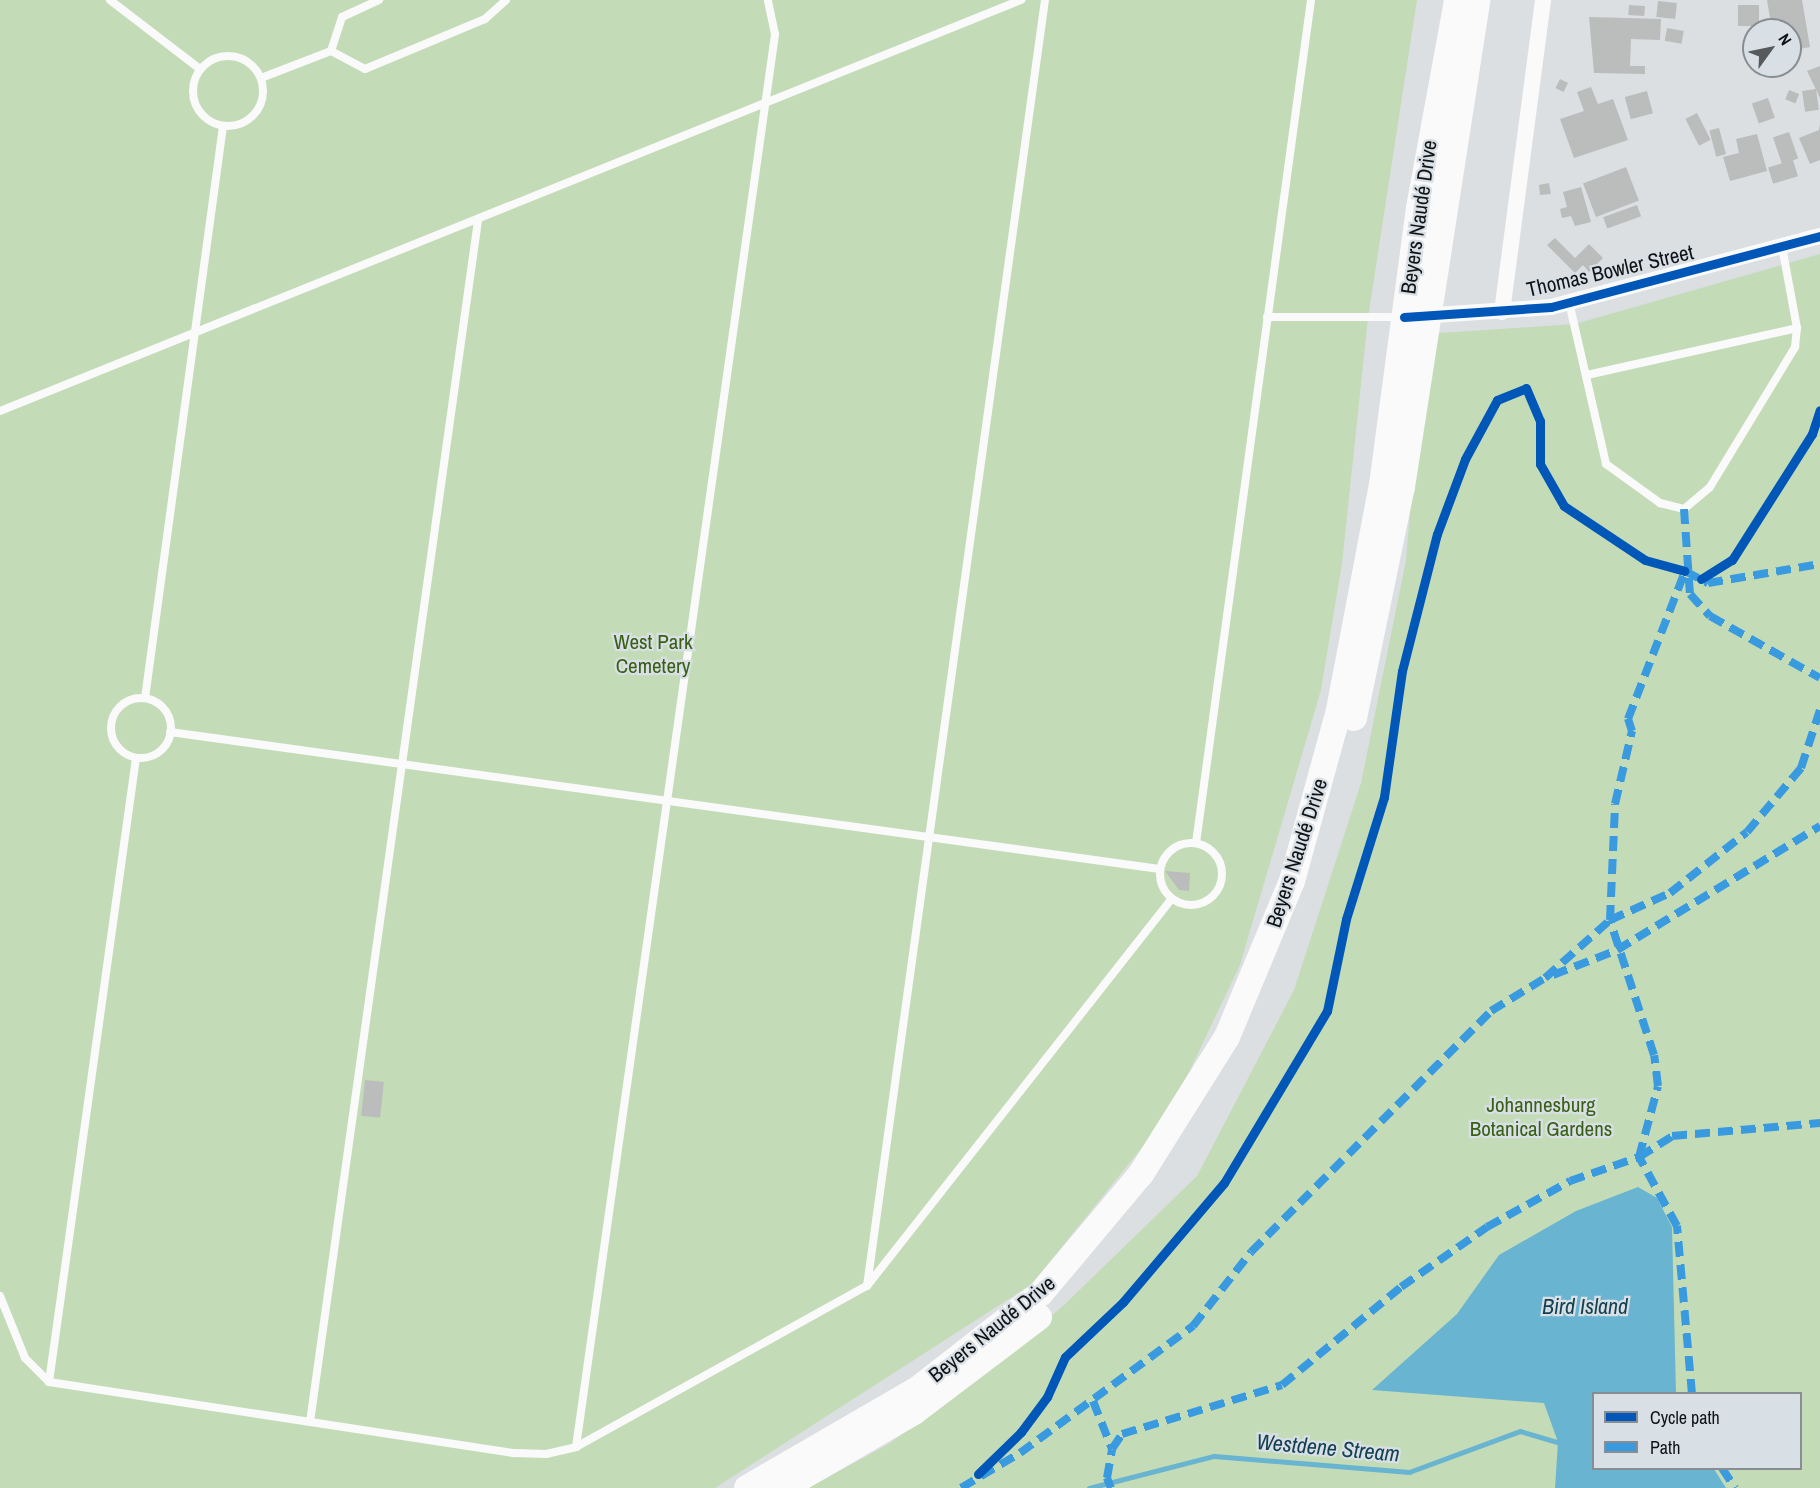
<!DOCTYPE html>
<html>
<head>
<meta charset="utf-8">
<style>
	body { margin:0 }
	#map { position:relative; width:1820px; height:1488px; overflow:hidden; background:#dbdfe2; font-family:"Archivo Narrow",sans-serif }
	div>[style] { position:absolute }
	.green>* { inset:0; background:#c3dcb7 }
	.water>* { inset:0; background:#69b4d0 }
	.stream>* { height:5px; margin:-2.5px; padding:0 2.5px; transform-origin:2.5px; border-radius:2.5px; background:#69b4d0 }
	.building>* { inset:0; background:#bbbcbc; transform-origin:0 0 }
	.service>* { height:8px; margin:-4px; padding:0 4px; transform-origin:4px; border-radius:4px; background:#fafafb }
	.service>.ring { margin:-4px; padding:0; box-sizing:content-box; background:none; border:8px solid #fafafb; border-radius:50% }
	.minor>* { height:16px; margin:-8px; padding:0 8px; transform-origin:8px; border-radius:8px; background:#fafafb }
	.primary>* { height:26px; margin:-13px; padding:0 13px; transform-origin:13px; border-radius:13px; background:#fafafb }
	.quiet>* { height:8px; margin-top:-4px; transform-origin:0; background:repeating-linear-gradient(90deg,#3a9adf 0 15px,transparent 0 23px) }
	.cycleway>* { height:9px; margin:-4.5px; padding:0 4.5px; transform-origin:4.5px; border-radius:4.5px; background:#0057b8 }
	span { translate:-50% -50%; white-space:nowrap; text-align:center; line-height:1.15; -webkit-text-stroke:4.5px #d8dfe5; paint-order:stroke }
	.street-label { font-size:21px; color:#101315 }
	.park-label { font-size:21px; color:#396014 }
	.water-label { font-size:22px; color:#144152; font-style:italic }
	.legend { position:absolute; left:1592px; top:1392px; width:210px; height:78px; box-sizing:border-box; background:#d8dfe5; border:2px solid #888d92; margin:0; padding:8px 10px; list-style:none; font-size:18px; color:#101315 }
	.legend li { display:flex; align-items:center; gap:12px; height:30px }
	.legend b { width:30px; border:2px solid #888d92 }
	.north { position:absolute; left:1742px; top:18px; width:60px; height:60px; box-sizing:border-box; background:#d8dfe5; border:2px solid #888d92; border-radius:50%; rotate:57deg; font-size:16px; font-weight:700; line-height:24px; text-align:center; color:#101315 }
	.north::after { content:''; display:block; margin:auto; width:21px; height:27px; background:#575a5d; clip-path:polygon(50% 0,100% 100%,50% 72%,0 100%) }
</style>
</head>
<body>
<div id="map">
	<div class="green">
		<div style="clip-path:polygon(0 0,1417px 0,1368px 318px,1342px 564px,1321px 690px,1240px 965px,1169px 1114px,1032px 1284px,715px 1488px,0 1488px)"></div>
		<div style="clip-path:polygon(evenodd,1820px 254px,1820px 1488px,808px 1488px,887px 1445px,981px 1377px,1065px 1304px,1197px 1176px,1294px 990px,1361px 783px,1406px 560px,1425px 334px,1575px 324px,1820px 254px,1594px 1394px,1800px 1394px,1800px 1468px,1594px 1468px,1594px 1394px)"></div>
	</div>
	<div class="water">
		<div style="clip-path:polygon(1638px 1187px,1657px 1198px,1672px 1227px,1676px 1393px,1594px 1394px,1594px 1468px,1714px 1469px,1726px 1488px,1555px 1488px,1558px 1442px,1544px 1403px,1372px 1390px,1457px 1314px,1499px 1255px,1576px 1211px)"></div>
	</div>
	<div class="stream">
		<div style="left:1089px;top:1488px;width:129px;rotate:-14.4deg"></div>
		<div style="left:1214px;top:1456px;width:196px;rotate:4.7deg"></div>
		<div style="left:1409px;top:1472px;width:118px;rotate:-20.3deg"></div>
		<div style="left:1520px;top:1431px;width:46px;rotate:16.5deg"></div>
	</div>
	<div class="building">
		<div style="clip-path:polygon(1767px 0,1802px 0,1810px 47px,1790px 51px,1790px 30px,1772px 30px)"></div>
		<div style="left:1658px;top:1px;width:19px;height:16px;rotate:6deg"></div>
		<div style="left:1629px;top:5px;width:16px;height:10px;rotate:4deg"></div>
		<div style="left:1738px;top:5px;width:21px;height:21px"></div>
		<div style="clip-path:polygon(1589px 17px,1661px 19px,1660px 40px,1631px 39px,1630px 66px,1645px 66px,1645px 74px,1594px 73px)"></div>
		<div style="left:1667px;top:28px;width:17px;height:13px;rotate:10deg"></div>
		<div style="clip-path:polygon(1820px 66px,1820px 98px,1807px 71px)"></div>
		<div style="left:1560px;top:79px;width:9px;height:10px;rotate:27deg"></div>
		<div style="clip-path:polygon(1591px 87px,1598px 104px,1613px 99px,1628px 140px,1574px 158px,1560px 119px,1584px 111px,1577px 92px)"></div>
		<div style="left:1816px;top:89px;width:21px;height:14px;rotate:82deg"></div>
		<div style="left:1789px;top:90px;width:11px;height:10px;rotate:22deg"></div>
		<div style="left:1647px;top:91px;width:23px;height:23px;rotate:75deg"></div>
		<div style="left:1768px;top:98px;width:21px;height:17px;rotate:71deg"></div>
		<div style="left:1697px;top:113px;width:30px;height:13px;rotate:63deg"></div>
		<div style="clip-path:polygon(1820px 124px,1820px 160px,1810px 164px,1799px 138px,1819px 130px)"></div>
		<div style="left:1719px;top:128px;width:27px;height:10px;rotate:75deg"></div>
		<div style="left:1789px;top:132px;width:28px;height:17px;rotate:71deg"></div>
		<div style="clip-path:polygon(1757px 134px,1767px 171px,1730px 181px,1723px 157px,1739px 153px,1736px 139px)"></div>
		<div style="left:1793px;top:160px;width:17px;height:26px;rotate:73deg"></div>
		<div style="left:1626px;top:167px;width:36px;height:46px;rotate:69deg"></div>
		<div style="clip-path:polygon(1549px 183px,1551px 194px,1540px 195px,1539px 185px)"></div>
		<div style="clip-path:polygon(1581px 187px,1591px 222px,1575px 226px,1571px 216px,1562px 218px,1560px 209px,1567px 207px,1563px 192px)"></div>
		<div style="left:1637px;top:205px;width:12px;height:36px;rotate:70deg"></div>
		<div style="clip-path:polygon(1555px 238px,1575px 258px,1589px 244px,1603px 258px,1589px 272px,1583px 265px,1575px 273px,1547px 245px)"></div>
		<div style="clip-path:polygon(1165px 871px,1190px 873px,1189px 891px,1179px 890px)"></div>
		<div style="left:365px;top:1080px;width:19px;height:36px;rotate:6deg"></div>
	</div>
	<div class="service">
		<div style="left:110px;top:0;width:113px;rotate:37.5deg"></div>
		<div style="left:331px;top:51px;width:38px;rotate:28deg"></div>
		<div style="left:365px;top:69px;width:130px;rotate:-22.6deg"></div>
		<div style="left:485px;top:19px;width:28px;rotate:-42deg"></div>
		<div style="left:331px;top:51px;width:36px;rotate:-72deg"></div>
		<div style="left:342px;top:17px;width:41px;rotate:-24.7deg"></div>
		<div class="ring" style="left:193px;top:56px;width:62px;height:62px"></div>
		<div style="left:261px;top:78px;width:75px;rotate:-21.1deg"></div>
		<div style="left:1569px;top:302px;width:166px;rotate:77.1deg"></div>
		<div style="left:1606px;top:464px;width:67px;rotate:35.8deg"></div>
		<div style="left:1660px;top:503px;width:25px;rotate:14deg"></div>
		<div style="left:1684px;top:509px;width:34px;rotate:-40deg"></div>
		<div style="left:1710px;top:487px;width:164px;rotate:-58.7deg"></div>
		<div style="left:1795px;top:347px;width:19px;rotate:-84deg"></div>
		<div style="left:1797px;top:328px;width:83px;rotate:-100.4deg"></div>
		<div style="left:1267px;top:317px;width:135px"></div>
		<div style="left:1587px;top:375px;width:215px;rotate:-12.6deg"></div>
		<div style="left:0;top:411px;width:1101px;rotate:-21.93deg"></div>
		<div style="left:145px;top:698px;width:577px;rotate:-82.23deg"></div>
		<div class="ring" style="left:111px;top:698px;width:52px;height:52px"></div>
		<div style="left:170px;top:732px;width:999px;rotate:7.88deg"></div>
		<div class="ring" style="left:1160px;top:843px;width:54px;height:54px"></div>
		<div style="left:1196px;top:843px;width:851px;rotate:-82.23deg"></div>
		<div style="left:867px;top:1286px;width:1298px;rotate:-82.12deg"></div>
		<div style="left:0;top:1296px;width:67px;rotate:68deg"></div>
		<div style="left:25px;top:1358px;width:34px;rotate:45deg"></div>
		<div style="left:49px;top:1382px;width:471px;rotate:8.7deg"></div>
		<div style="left:515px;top:1453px;width:31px;rotate:2deg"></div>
		<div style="left:546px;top:1454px;width:31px;rotate:-13deg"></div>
		<div style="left:576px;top:1447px;width:333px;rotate:-29deg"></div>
		<div style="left:867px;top:1286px;width:493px;rotate:-51.8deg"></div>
		<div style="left:49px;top:1382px;width:630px;rotate:-82.06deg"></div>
		<div style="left:310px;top:1422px;width:1213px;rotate:-82.04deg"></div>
		<div style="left:576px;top:1447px;width:1427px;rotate:-81.98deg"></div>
		<div style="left:775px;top:34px;width:35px;rotate:-102deg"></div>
	</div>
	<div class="minor">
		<div style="left:1502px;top:312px;width:315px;rotate:-82.5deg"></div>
		<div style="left:1420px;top:316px;width:131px;rotate:-3.9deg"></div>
		<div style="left:1551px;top:307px;width:278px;rotate:-14.8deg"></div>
	</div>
	<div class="primary">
		<div style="left:1354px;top:718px;width:236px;rotate:-78.3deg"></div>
		<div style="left:1402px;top:487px;width:493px;rotate:-81.2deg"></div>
		<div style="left:747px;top:1488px;width:198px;rotate:-30.1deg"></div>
		<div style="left:918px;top:1389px;width:156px;rotate:-38deg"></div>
		<div style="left:1041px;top:1293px;width:155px;rotate:-50deg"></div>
		<div style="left:1141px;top:1174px;width:162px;rotate:-57.9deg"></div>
		<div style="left:1227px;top:1037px;width:169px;rotate:-67.4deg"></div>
		<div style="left:1292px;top:881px;width:177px;rotate:-74.6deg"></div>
		<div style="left:1339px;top:710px;width:229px;rotate:-79.2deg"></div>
		<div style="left:1382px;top:485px;width:279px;rotate:-82.4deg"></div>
		<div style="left:1419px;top:208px;width:211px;rotate:-79.6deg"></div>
		<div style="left:783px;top:1488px;width:151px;rotate:-30.1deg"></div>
		<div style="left:914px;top:1412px;width:157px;rotate:-37.2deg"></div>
	</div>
	<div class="quiet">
		<div style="left:1684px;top:509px;width:85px;rotate:86deg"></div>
		<div style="left:1690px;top:594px;width:30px;rotate:48deg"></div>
		<div style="left:1710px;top:616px;width:126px;rotate:29.4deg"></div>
		<div style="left:1553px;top:975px;width:69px;rotate:-21.3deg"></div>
		<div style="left:1617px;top:950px;width:238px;rotate:-31.4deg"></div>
		<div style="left:1692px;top:1394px;width:169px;rotate:-95.1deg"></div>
		<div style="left:1677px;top:1226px;width:79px;rotate:-118.8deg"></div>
		<div style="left:1639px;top:1157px;width:39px;rotate:-32deg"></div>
		<div style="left:1672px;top:1136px;width:149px;rotate:-5deg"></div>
		<div style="left:1093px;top:1401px;width:52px;rotate:68.4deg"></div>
		<div style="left:1722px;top:1468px;width:24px;rotate:57deg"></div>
		<div style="left:961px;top:1488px;width:69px;rotate:-30.7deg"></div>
		<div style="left:1020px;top:1453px;width:215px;rotate:-36.3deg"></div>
		<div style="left:1193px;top:1326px;width:94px;rotate:-51.9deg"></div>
		<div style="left:1251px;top:1252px;width:340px;rotate:-45.1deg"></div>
		<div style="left:1491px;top:1011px;width:63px;rotate:-31.4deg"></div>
		<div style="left:1545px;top:978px;width:87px;rotate:-41.7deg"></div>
		<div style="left:1610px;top:920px;width:66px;rotate:-24.2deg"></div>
		<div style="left:1670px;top:893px;width:98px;rotate:-38.4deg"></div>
		<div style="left:1747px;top:832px;width:84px;rotate:-49.8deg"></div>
		<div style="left:1801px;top:768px;width:61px;rotate:-71.9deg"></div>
		<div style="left:1111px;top:1488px;width:11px;rotate:-112deg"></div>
		<div style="left:1107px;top:1478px;width:29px;rotate:-80deg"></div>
		<div style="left:1112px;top:1449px;width:18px;rotate:-56deg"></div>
		<div style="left:1122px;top:1434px;width:167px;rotate:-17deg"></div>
		<div style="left:1282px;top:1385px;width:154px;rotate:-39.5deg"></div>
		<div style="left:1401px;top:1287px;width:105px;rotate:-34.9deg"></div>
		<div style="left:1487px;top:1227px;width:95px;rotate:-29deg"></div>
		<div style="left:1570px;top:1181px;width:73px;rotate:-19.2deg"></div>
		<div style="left:1639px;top:1157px;width:73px;rotate:-75deg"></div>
		<div style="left:1658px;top:1086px;width:31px;rotate:-97deg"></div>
		<div style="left:1654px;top:1055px;width:142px;rotate:-108.1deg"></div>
		<div style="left:1610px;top:920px;width:116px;rotate:-87.5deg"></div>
		<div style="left:1615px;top:804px;width:75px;rotate:-76.9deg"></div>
		<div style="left:1632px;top:731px;width:13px;rotate:-108deg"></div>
		<div style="left:1628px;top:719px;width:159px;rotate:-68.9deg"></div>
		<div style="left:1685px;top:571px;width:26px;rotate:28deg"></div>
		<div style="left:1708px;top:583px;width:114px;rotate:-9.6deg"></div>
	</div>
	<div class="cycleway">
		<div style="left:1404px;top:317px;width:147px;rotate:-3.9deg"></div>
		<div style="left:1551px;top:307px;width:278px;rotate:-14.8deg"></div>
		<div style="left:1701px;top:579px;width:36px;rotate:-32deg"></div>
		<div style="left:1732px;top:560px;width:149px;rotate:-57.6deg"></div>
		<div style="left:1812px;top:434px;width:25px;rotate:-72deg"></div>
		<div style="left:978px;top:1474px;width:60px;rotate:-44.3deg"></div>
		<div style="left:1021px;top:1432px;width:44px;rotate:-53.4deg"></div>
		<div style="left:1047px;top:1397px;width:44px;rotate:-65.8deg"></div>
		<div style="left:1065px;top:1357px;width:80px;rotate:-43.5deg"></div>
		<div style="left:1123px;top:1302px;width:156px;rotate:-49.7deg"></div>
		<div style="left:1224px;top:1183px;width:200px;rotate:-59.1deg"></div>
		<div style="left:1327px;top:1011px;width:94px;rotate:-78.3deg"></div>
		<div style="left:1346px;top:919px;width:128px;rotate:-72.7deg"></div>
		<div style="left:1384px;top:797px;width:127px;rotate:-81.9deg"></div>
		<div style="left:1402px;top:671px;width:141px;rotate:-75.7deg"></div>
		<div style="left:1437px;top:534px;width:80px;rotate:-69.5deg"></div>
		<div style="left:1465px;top:459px;width:67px;rotate:-61.5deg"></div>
		<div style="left:1497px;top:400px;width:31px;rotate:-22deg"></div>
		<div style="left:1526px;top:388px;width:36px;rotate:67deg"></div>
		<div style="left:1540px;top:421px;width:43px;rotate:90deg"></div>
		<div style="left:1540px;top:464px;width:48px;rotate:60.3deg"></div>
		<div style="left:1564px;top:506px;width:97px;rotate:33.7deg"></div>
		<div style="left:1645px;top:560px;width:41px;rotate:15.4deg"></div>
	</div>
	<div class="street-label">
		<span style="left:1419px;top:217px;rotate:-82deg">Beyers Naudé Drive</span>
		<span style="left:1610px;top:271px;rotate:-13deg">Thomas Bowler Street</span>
		<span style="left:1297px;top:853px;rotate:-72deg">Beyers Naudé Drive</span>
		<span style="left:992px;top:1329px;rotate:-39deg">Beyers Naudé Drive</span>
	</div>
	<div class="park-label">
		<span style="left:653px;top:654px">West Park<br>Cemetery</span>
		<span style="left:1541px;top:1117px">Johannesburg<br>Botanical Gardens</span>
	</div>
	<div class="water-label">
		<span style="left:1585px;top:1307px">Bird Island</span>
		<span style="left:1328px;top:1448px;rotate:5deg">Westdene Stream</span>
	</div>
	<ul class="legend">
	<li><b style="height:8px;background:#0057b8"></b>Cycle path</li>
	<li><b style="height:8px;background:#3a9adf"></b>Path</li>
	</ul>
	<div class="north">N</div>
</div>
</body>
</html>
